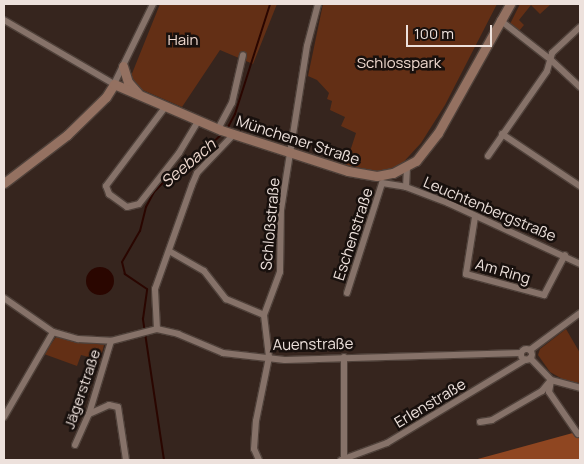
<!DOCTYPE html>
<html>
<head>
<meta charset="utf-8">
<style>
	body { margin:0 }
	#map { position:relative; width:584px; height:464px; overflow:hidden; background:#36251e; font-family:Manrope,sans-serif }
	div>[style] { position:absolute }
	.green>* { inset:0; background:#632f15 }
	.forest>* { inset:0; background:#8f4621 }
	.water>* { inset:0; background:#2a0600 }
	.round { border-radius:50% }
	.stream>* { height:2px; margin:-1px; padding:0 1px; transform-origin:1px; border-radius:1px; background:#2a0600 }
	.roads { filter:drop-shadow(1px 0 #4f413a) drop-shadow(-1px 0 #4f413a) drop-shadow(0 1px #4f413a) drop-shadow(0 -1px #4f413a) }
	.minor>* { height:6px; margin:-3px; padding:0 3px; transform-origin:3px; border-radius:3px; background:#867269 }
	.minor>.ring { margin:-3px; padding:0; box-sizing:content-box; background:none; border:6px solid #867269; border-radius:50% }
	.secondary>* { height:9px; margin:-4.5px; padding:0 4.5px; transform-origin:4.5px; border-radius:4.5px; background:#947161 }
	span { translate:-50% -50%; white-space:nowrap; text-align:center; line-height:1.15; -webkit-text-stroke:5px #18100d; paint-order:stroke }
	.park-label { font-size:15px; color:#f0dad0 }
	.street-label { font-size:15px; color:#ede1dc }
	.water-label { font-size:16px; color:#efd9cf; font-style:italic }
	.frame { position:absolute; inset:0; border:5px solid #ede1dc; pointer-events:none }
	.scale { position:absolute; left:406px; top:25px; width:86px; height:22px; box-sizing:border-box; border:2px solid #ede1dc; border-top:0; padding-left:6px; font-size:15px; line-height:18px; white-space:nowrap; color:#ede1dc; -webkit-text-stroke:4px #18100d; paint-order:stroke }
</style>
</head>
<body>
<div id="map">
	<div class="green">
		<div style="clip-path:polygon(160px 4px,277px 4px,253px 64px,220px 50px,182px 107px,138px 88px,131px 76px)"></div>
		<div style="clip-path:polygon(323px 4px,497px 4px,445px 105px,421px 143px,398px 168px,376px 173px,345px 167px,356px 133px,341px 126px,345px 117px,330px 110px,332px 101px,327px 99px,329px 93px,317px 80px,308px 76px)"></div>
		<div style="clip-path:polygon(520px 4px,551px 4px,540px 14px,531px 5px,519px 20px,524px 25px,519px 31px,510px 24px)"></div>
		<div style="clip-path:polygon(566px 329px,580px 353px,580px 383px,566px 381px,550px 372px,538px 355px,540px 349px)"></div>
		<div style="clip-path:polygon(56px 337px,104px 345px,100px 360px,81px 355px,77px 366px,44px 354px)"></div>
	</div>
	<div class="forest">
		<div style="clip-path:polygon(580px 431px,580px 460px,474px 460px)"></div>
	</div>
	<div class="water">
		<div class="round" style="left:86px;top:267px;width:28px;height:28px"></div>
	</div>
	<div class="stream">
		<div style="left:227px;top:129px;width:17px;rotate:-62deg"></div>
		<div style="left:235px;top:114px;width:115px;rotate:-72.3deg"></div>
		<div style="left:164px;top:460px;width:143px;rotate:-98.5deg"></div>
		<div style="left:143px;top:319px;width:30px;rotate:-82deg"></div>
		<div style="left:147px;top:289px;width:27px;rotate:-146deg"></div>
		<div style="left:125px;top:274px;width:12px;rotate:-104deg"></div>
		<div style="left:122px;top:262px;width:36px;rotate:-60deg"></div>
		<div style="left:140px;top:231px;width:25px;rotate:-76deg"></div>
		<div style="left:146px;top:207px;width:17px;rotate:-62deg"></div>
		<div style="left:154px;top:192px;width:30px;rotate:-46deg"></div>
		<div style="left:175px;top:170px;width:28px;rotate:-30deg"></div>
		<div style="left:199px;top:156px;width:32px;rotate:-44deg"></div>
	</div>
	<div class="roads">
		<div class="minor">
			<div style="left:4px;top:20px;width:127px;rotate:30.2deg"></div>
			<div style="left:114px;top:84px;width:89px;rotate:-64deg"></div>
			<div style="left:500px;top:20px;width:63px;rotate:38deg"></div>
			<div style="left:550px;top:59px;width:41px;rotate:43deg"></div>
			<div style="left:166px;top:106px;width:100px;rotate:126.9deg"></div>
			<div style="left:106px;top:186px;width:9px;rotate:69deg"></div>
			<div style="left:109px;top:194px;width:22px;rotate:36deg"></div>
			<div style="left:127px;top:207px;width:12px;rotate:-14deg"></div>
			<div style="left:139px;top:204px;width:65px;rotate:-51.9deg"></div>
			<div style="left:179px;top:153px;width:37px;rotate:-59deg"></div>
			<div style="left:218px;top:129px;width:30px;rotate:-62deg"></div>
			<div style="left:232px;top:103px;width:49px;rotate:-77.1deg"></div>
			<div style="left:502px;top:134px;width:94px;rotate:33.7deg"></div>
			<div style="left:488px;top:156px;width:103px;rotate:-55.2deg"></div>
			<div style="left:547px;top:71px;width:19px;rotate:-74deg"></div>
			<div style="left:552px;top:53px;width:38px;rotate:-43deg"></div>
			<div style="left:407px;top:168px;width:19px;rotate:93deg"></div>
			<div style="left:406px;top:187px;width:45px;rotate:20.9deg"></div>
			<div style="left:448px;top:203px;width:145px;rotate:24.8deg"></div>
			<div style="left:475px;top:217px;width:58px;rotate:99deg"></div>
			<div style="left:466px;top:274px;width:81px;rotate:15.1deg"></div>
			<div style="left:544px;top:295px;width:45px;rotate:-62.3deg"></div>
			<div style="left:169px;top:251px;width:40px;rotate:29.7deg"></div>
			<div style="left:204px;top:271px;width:36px;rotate:52deg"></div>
			<div style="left:226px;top:299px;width:41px;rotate:22.8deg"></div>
			<div style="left:347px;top:293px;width:115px;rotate:-72.3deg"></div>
			<div style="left:382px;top:183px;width:24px;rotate:9deg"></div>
			<div style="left:4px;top:298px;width:60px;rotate:34.8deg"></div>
			<div style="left:53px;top:332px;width:26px;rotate:16deg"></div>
			<div style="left:78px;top:339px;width:33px;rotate:3deg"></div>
			<div style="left:111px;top:341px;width:48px;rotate:-14.6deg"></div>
			<div style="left:157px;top:329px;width:22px;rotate:13deg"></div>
			<div style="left:178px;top:334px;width:49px;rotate:22.9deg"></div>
			<div style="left:223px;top:353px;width:62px;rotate:6.4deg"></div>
			<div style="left:285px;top:360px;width:236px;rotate:-1.7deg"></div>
			<div style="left:157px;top:329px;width:40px;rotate:-92.9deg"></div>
			<div style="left:155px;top:289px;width:110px;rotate:-70.4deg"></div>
			<div style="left:192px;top:185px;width:13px;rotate:-67deg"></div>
			<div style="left:197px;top:173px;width:54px;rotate:-46.5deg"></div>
			<div class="ring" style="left:520.5px;top:348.5px;width:5px;height:5px"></div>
			<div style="left:530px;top:350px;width:62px;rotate:-36.5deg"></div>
			<div style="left:344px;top:357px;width:102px;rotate:90deg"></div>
			<div style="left:530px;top:358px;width:30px;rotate:46deg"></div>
			<div style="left:551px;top:380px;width:30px;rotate:15deg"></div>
			<div style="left:551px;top:381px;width:11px;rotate:100deg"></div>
			<div style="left:549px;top:392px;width:51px;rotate:55.4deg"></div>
			<div style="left:89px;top:414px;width:22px;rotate:-24deg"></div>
			<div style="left:109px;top:405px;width:9px;rotate:13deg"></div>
			<div style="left:118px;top:407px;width:54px;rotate:81.4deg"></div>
			<div style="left:4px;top:417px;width:98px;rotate:-60deg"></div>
			<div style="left:480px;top:422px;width:12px;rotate:-9deg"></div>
			<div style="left:492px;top:420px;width:58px;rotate:-30.1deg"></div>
			<div style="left:542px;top:391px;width:14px;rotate:-51deg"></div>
			<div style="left:75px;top:445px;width:34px;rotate:-66deg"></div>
			<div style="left:89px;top:414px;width:76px;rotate:-73.2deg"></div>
			<div style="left:259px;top:460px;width:12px;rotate:-114deg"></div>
			<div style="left:254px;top:449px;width:28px;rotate:-86deg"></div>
			<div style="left:256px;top:421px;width:65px;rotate:-78.5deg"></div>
			<div style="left:269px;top:357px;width:42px;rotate:-96.8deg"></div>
			<div style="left:264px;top:315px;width:46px;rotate:-69.6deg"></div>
			<div style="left:280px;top:272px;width:62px;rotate:-89.1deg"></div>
			<div style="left:281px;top:210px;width:166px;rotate:-81deg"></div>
			<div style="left:307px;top:46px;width:43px;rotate:-75.3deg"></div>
			<div style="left:341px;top:460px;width:49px;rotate:-20.3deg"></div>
			<div style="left:387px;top:443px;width:162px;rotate:-31.1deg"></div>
		</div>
		<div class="secondary">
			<div style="left:123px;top:66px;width:17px;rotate:73deg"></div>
			<div style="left:128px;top:82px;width:15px;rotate:48deg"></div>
			<div style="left:4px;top:183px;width:79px;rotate:-37.3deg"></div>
			<div style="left:67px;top:135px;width:54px;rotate:-44.3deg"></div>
			<div style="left:106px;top:97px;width:15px;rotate:-58deg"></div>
			<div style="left:114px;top:84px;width:116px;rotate:23.3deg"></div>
			<div style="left:221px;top:130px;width:133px;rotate:17.9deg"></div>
			<div style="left:348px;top:171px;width:29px;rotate:10deg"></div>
			<div style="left:377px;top:176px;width:16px;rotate:-11deg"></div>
			<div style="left:393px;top:173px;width:26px;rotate:-28deg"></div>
			<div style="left:416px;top:161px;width:36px;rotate:-52deg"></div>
			<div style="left:438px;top:133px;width:148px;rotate:-60.8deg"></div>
		</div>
	</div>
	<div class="park-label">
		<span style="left:183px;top:40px">Hain</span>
		<span style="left:399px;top:63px">Schlosspark</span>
	</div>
	<div class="street-label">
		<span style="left:298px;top:140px;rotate:18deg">Münchener Straße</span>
		<span style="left:490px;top:209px;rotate:23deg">Leuchtenbergstraße</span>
		<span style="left:270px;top:224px;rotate:-85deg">Schloßstraße</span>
		<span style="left:353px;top:234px;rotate:-72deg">Eschenstraße</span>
		<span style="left:503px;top:271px;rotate:16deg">Am Ring</span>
		<span style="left:313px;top:344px;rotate:-1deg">Auenstraße</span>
		<span style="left:82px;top:389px;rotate:-71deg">Jägerstraße</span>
		<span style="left:430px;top:403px;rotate:-31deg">Erlenstraße</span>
	</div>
	<div class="water-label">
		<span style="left:188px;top:163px;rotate:-40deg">Seebach</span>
	</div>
	<div class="frame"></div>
	<div class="scale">100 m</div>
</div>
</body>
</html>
